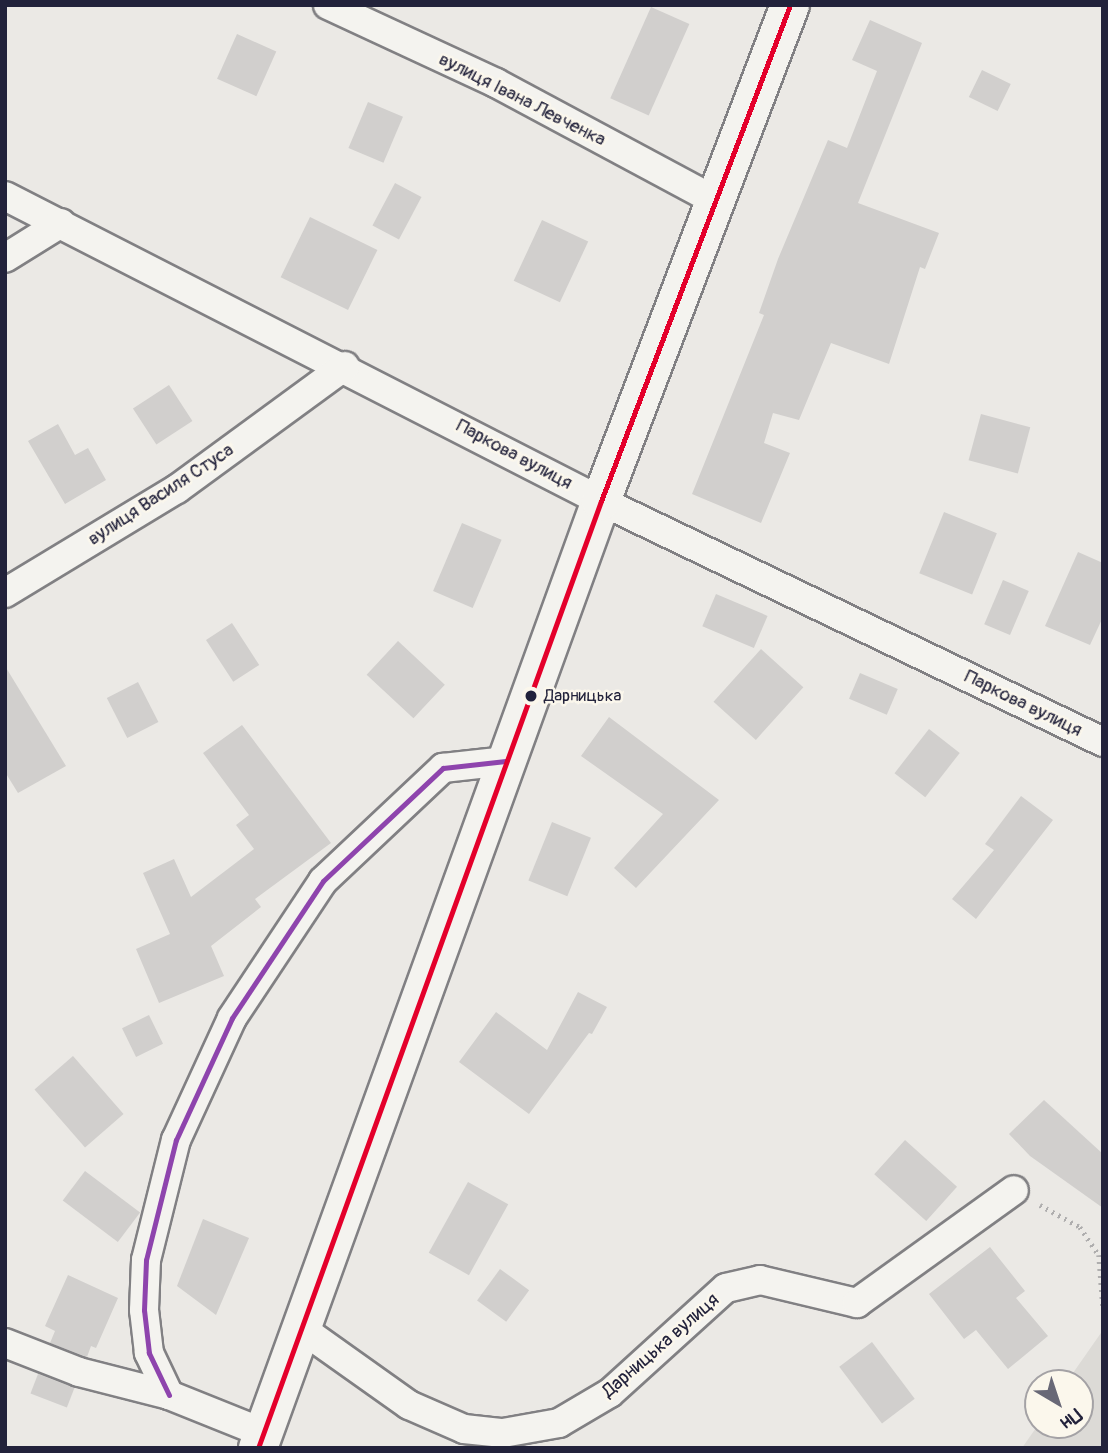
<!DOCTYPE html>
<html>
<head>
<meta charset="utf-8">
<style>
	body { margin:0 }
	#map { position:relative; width:1108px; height:1453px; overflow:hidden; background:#ebe9e5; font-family:Pangolin,sans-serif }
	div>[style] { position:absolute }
	.green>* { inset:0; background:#dcdad6 }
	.building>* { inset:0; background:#d1cfcd; transform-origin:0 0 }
	.path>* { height:4.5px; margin-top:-2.25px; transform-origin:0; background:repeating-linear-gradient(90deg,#afaeae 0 2px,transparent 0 7px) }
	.roads { filter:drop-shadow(2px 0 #818083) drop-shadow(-2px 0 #818083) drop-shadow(0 2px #818083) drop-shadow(0 -2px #818083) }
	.street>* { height:28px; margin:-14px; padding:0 14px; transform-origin:14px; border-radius:14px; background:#f4f3ef }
	.secondary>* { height:38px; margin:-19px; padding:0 19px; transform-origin:19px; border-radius:19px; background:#f4f3ef }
	.bus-1>* { height:5px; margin:-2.5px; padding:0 2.5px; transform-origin:2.5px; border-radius:2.5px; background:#8e44ad }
	.bus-2>* { height:5px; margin:-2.5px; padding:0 2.5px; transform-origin:2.5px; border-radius:2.5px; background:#e4002b }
	.dots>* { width:19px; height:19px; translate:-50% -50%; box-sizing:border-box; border:4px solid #fbf7ec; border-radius:50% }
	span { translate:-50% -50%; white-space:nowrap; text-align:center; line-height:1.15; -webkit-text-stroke:5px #fbf7ec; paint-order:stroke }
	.bus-label { font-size:17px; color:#22223b }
	.left { translate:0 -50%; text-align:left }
	.street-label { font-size:19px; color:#22223b }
	.frame { position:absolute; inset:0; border:7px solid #22223b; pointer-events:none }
	.north { position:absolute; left:1024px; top:1369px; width:70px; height:70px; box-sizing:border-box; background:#fbf7ec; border:2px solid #a4a2a5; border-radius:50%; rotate:141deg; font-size:19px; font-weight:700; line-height:28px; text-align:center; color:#22223b }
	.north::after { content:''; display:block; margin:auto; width:24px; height:32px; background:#686876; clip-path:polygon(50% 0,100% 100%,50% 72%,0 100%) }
</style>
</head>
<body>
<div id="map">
	<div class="green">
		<div style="clip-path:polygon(1103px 1330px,1103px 1448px,1022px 1448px,1038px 1425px,1080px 1425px,1080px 1383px,1066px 1383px)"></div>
	</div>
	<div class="building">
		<div style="left:651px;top:7px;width:42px;height:100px;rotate:24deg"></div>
		<div style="clip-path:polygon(870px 20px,922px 43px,858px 203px,939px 233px,925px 269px,920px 267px,889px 364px,831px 343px,799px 420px,773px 413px,764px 443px,790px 453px,761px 523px,692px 494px,764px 315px,759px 313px,778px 259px,828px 140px,847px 148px,877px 71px,852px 60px)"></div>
		<div style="left:237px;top:34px;width:43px;height:49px;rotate:24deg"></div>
		<div style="left:982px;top:70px;width:32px;height:30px;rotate:26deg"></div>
		<div style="left:368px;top:102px;width:38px;height:50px;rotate:23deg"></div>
		<div style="left:395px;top:183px;width:30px;height:48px;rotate:28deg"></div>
		<div style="left:310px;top:217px;width:75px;height:67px;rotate:26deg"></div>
		<div style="left:542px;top:220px;width:51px;height:67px;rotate:25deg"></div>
		<div style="left:169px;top:385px;width:43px;height:43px;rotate:57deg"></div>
		<div style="left:981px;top:414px;width:51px;height:48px;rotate:15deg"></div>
		<div style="clip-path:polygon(58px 424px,75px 455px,88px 448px,106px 480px,65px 504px,28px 441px)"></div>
		<div style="left:944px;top:512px;width:57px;height:66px;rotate:22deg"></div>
		<div style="left:462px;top:523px;width:43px;height:74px;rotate:23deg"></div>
		<div style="clip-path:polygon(1078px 552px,1103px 563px,1103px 617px,1090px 645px,1045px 626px)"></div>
		<div style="left:1003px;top:580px;width:28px;height:48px;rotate:23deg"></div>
		<div style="left:716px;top:594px;width:56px;height:35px;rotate:23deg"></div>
		<div style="left:232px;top:623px;width:50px;height:31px;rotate:57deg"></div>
		<div style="left:398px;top:641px;width:64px;height:46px;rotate:43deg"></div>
		<div style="left:761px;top:649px;width:57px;height:71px;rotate:42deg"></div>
		<div style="clip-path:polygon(5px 666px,66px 766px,18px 793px,5px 772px)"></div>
		<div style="left:860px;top:673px;width:41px;height:28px;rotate:23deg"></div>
		<div style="left:138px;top:682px;width:45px;height:35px;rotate:63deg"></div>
		<div style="clip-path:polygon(609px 717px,719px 800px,636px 888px,614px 868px,663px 814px,581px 756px)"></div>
		<div style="clip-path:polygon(242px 725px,331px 843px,255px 899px,261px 907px,211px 946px,224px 976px,159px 1003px,136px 949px,170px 934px,143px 873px,174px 859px,191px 897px,254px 849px,236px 825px,249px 815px,203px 753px)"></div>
		<div style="left:929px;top:729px;width:39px;height:56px;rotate:38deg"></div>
		<div style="clip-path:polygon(1021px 796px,1053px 820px,976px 919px,952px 899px,994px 850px,985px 844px)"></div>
		<div style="left:552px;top:822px;width:42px;height:63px;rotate:22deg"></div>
		<div style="clip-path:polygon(578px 992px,607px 1007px,592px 1034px,589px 1033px,529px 1114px,459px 1062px,496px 1012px,547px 1050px)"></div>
		<div style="left:149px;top:1015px;width:32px;height:30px;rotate:64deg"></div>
		<div style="left:73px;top:1056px;width:77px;height:51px;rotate:49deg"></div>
		<div style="clip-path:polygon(1044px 1100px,1103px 1154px,1103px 1208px,1030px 1156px,1009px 1134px)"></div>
		<div style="left:905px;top:1140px;width:70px;height:46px;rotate:42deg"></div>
		<div style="left:85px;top:1171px;width:69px;height:37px;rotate:37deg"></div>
		<div style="left:468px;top:1182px;width:46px;height:81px;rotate:29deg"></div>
		<div style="clip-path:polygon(203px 1219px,249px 1238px,216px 1315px,177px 1286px)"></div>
		<div style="clip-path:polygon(990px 1247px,1025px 1291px,1016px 1298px,1048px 1336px,1008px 1369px,976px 1330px,964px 1339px,929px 1294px)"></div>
		<div style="left:500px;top:1269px;width:36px;height:39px;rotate:36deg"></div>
		<div style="clip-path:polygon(68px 1275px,118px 1298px,96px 1348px,91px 1346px,87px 1357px,50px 1343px,55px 1331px,45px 1326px)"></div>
		<div style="left:872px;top:1342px;width:71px;height:41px;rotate:53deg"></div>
		<div style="left:38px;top:1374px;width:39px;height:21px;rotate:21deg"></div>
	</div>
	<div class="path">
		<div style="left:1040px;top:1205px;width:46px;rotate:28.8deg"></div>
		<div style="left:1080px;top:1227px;width:34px;rotate:56deg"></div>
		<div style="left:1099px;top:1255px;width:52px;rotate:85.6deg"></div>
	</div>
	<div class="roads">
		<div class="street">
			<div style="left:328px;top:5px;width:185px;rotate:24.9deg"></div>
			<div style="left:496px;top:83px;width:247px;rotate:28.2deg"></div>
			<div style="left:5px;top:196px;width:670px;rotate:27.1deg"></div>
			<div style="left:601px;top:501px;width:557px;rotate:25.64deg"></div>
			<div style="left:5px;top:258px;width:66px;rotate:-32deg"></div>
			<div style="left:5px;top:593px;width:201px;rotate:-31.2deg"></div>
			<div style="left:177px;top:489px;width:208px;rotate:-36.2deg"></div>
			<div style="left:302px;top:1329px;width:131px;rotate:35.4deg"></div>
			<div style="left:409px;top:1405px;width:60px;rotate:23.6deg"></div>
			<div style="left:464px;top:1429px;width:39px;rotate:6deg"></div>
			<div style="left:503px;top:1433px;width:57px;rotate:-10.1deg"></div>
			<div style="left:559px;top:1423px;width:59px;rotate:-30.5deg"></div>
			<div style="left:610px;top:1393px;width:156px;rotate:-42.2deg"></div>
			<div style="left:726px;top:1288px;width:35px;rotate:-13deg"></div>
			<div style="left:760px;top:1280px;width:100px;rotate:13.3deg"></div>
			<div style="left:857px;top:1303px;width:193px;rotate:-35.7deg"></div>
			<div style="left:5px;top:1343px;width:79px;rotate:21.4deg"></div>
			<div style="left:79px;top:1372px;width:93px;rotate:14.3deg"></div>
			<div style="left:169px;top:1395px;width:102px;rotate:21.8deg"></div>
			<div style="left:169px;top:1395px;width:47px;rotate:-115.5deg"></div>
			<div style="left:149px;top:1353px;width:43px;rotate:-96.6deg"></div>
			<div style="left:144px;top:1310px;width:50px;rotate:-87.7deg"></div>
			<div style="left:146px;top:1260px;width:124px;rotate:-76deg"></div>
			<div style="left:176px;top:1140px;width:134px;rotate:-65.3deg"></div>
			<div style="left:232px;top:1018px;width:164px;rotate:-56.4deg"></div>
			<div style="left:323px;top:881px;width:165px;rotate:-43.3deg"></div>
			<div style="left:443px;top:768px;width:63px;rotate:-6.3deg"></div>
		</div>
		<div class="secondary">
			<div style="left:258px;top:1448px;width:1007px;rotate:-70.09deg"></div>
			<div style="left:601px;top:501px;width:531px;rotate:-69.14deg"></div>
		</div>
	</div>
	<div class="bus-1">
		<div style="left:169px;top:1395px;width:47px;rotate:-115.5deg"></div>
		<div style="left:149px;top:1353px;width:43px;rotate:-96.6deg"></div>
		<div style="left:144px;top:1310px;width:50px;rotate:-87.7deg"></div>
		<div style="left:146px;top:1260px;width:124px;rotate:-76deg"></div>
		<div style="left:176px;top:1140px;width:134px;rotate:-65.3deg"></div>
		<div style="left:232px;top:1018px;width:164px;rotate:-56.4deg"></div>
		<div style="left:323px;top:881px;width:165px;rotate:-43.3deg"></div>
		<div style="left:443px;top:768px;width:63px;rotate:-6.3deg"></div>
	</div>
	<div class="bus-2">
		<div style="left:258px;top:1448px;width:1007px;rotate:-70.09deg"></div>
		<div style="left:601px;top:501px;width:531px;rotate:-69.14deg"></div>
	</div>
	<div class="dots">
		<div style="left:531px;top:696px;background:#22223b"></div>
	</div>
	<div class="bus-label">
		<span class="left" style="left:544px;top:696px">Дарницька</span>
	</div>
	<div class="street-label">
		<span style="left:522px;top:100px;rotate:27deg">вулиця Івана Левченка</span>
		<span style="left:514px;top:455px;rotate:28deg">Паркова вулиця</span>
		<span style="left:161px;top:495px;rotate:-33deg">вулиця Василя Стуса</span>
		<span style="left:1023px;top:704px;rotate:26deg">Паркова вулиця</span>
		<span style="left:661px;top:1346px;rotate:-41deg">Дарницька вулиця</span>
	</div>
	<div class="frame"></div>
	<div class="north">Пн</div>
</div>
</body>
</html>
